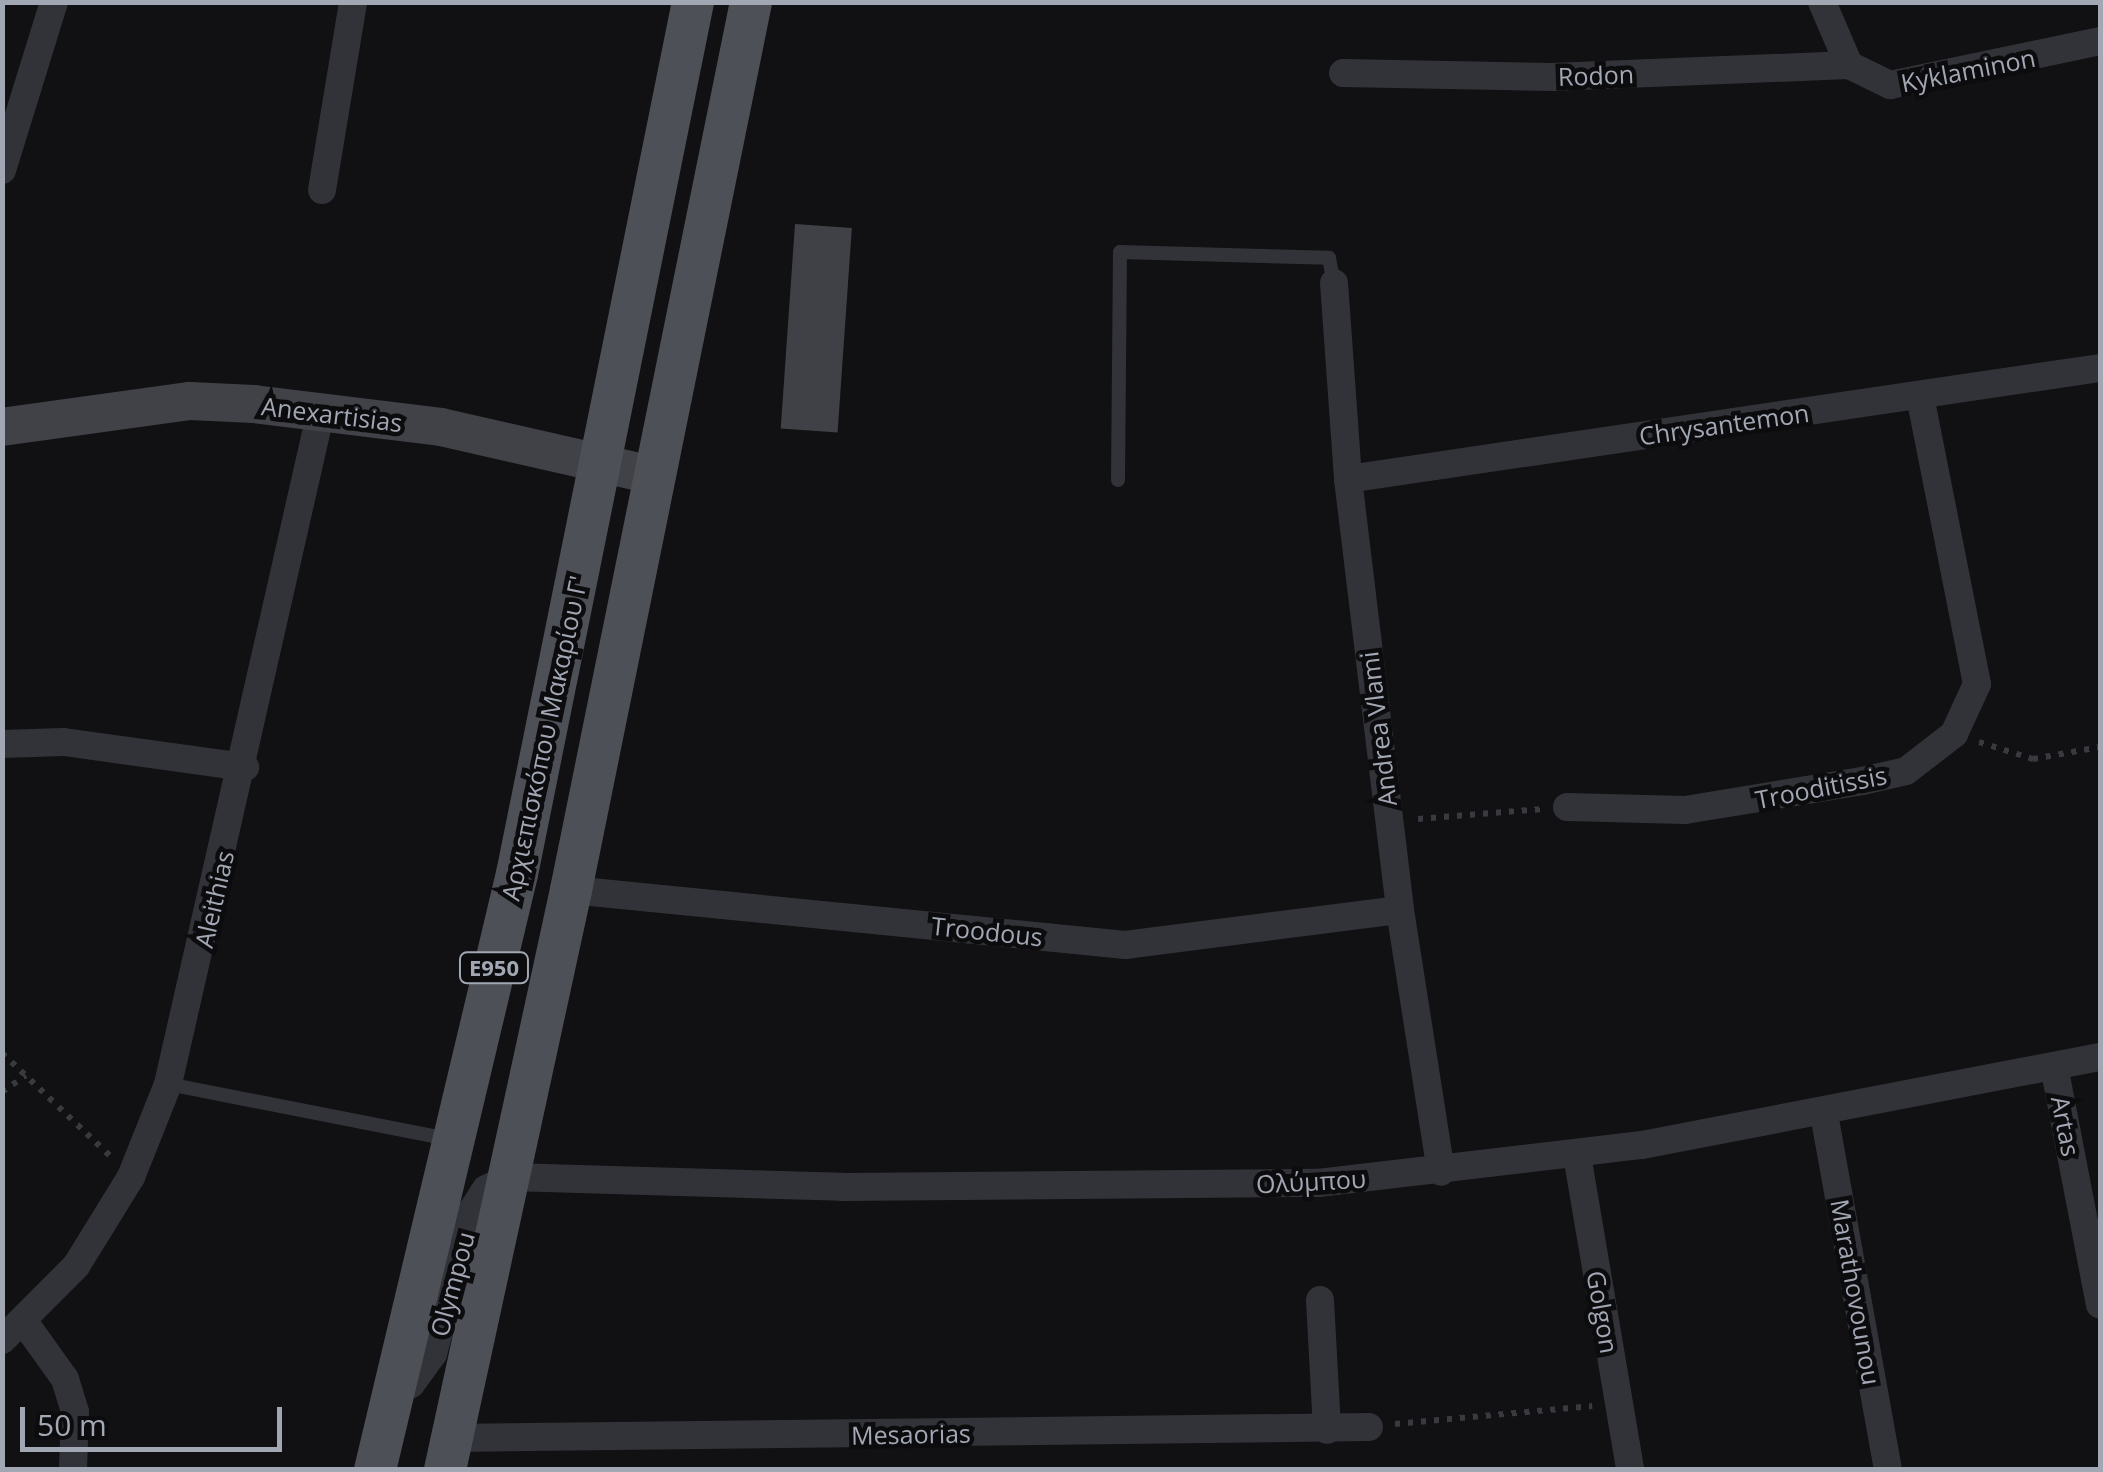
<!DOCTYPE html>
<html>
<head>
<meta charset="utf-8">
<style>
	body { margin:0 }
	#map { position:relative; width:2103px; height:1472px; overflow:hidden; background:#111113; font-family:"Open Sans",sans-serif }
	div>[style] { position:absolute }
	.building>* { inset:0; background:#404146; transform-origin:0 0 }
	.path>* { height:6px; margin-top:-3px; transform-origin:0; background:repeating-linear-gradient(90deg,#383a3f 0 5px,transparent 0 13px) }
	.lane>* { height:14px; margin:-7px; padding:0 7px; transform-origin:7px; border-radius:7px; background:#323338 }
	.street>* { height:28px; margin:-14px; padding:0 14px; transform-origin:14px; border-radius:14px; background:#323338 }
	.secondary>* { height:38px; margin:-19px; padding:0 19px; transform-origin:19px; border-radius:19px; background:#404248 }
	.primary>* { height:42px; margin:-21px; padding:0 21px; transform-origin:21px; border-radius:21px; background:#4e5057 }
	span { translate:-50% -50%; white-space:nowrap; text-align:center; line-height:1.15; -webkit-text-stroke:9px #0c0c0e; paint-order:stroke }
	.shield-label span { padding:2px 8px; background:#0c0c0e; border:2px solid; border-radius:8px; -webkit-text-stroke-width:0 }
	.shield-label { font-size:22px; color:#a2a7b4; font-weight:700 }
	.street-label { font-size:25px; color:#a2a7b4 }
	.frame { position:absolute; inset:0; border:5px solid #a2a7b4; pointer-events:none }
	.scale { position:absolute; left:20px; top:1407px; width:262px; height:45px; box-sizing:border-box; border:5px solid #a2a7b4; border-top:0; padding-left:12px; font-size:30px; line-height:35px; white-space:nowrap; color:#a2a7b4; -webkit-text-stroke:8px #0c0c0e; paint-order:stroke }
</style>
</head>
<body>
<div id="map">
	<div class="building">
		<div style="left:795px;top:224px;width:57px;height:205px;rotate:4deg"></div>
	</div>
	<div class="path">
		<div style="left:1979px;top:742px;width:57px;rotate:17.5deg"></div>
		<div style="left:2033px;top:759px;width:68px;rotate:-10.2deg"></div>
		<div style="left:1418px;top:819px;width:123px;rotate:-4.6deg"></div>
		<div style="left:2px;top:1053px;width:149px;rotate:43.6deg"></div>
		<div style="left:2px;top:1092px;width:29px;rotate:-35deg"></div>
		<div style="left:1395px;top:1424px;width:198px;rotate:-5.2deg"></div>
	</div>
	<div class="lane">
		<div style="left:1118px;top:480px;width:228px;rotate:-89.5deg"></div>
		<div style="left:1120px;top:252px;width:209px;rotate:1.6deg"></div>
		<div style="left:1329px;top:258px;width:25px;rotate:79deg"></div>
		<div style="left:168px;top:1084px;width:285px;rotate:11.1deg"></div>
	</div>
	<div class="street">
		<div style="left:1822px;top:2px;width:69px;rotate:66.8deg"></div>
		<div style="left:1849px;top:65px;width:46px;rotate:26deg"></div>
		<div style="left:1890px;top:85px;width:215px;rotate:-11.8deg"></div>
		<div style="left:1343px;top:73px;width:209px;rotate:1.1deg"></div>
		<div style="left:1552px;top:77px;width:297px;rotate:-2.3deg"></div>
		<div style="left:2px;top:170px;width:176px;rotate:-72.8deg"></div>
		<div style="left:322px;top:190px;width:191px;rotate:-80.6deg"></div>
		<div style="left:1334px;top:283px;width:196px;rotate:85.9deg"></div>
		<div style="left:1348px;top:479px;width:434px;rotate:83.1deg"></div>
		<div style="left:1400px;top:910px;width:265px;rotate:81.1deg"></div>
		<div style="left:1348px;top:479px;width:760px;rotate:-8.4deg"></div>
		<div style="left:2px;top:744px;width:62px;rotate:-1.8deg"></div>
		<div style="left:64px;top:742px;width:183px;rotate:7.9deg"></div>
		<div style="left:1567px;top:807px;width:118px;rotate:1.5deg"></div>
		<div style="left:1685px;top:810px;width:179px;rotate:-9.3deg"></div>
		<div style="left:1862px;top:781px;width:45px;rotate:-12.8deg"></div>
		<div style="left:1906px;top:771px;width:61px;rotate:-37.6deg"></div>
		<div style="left:1954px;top:734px;width:55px;rotate:-65.3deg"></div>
		<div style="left:1977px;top:684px;width:294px;rotate:-101.2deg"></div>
		<div style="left:571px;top:890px;width:557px;rotate:5.67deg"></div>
		<div style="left:1125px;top:945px;width:277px;rotate:-7.3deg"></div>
		<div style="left:2054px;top:1066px;width:243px;rotate:79.1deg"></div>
		<div style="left:1824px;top:1114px;width:362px;rotate:79.8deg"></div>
		<div style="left:1577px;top:1155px;width:319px;rotate:80.4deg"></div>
		<div style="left:1320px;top:1300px;width:130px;rotate:86.9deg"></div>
		<div style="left:25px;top:1323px;width:69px;rotate:54.5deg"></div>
		<div style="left:65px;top:1379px;width:34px;rotate:73deg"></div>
		<div style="left:75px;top:1412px;width:58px;rotate:92deg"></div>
		<div style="left:2px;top:1340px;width:105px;rotate:-45deg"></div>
		<div style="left:76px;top:1266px;width:105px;rotate:-58.3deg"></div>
		<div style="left:131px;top:1177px;width:100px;rotate:-68.3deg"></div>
		<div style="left:168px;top:1084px;width:690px;rotate:-77.19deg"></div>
		<div style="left:392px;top:1395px;width:22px;rotate:-30deg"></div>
		<div style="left:411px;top:1384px;width:37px;rotate:-54deg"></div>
		<div style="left:433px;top:1354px;width:147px;rotate:-75deg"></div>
		<div style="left:471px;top:1212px;width:27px;rotate:-57deg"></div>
		<div style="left:486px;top:1189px;width:28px;rotate:-26deg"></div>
		<div style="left:511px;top:1177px;width:331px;rotate:1.7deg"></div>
		<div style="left:842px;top:1187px;width:476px;rotate:-0.5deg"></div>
		<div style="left:1318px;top:1183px;width:326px;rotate:-6.7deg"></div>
		<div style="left:1642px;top:1145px;width:466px;rotate:-10.9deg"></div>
		<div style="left:452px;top:1438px;width:917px;rotate:-0.69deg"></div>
	</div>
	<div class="secondary">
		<div style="left:2px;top:427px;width:190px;rotate:-7.9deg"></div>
		<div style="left:190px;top:401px;width:64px;rotate:2.7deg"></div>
		<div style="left:254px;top:404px;width:188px;rotate:7deg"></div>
		<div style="left:441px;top:427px;width:221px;rotate:12.8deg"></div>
	</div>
	<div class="primary">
		<div style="left:375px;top:1470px;width:613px;rotate:-76.6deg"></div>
		<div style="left:517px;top:874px;width:890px;rotate:-78.59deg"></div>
		<div style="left:445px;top:1470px;width:594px;rotate:-77.74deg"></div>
		<div style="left:571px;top:890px;width:906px;rotate:-78.54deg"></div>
	</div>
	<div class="shield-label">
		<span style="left:494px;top:968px">E950</span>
	</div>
	<div class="street-label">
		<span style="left:1968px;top:70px;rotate:-11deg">Kyklaminon</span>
		<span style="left:1596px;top:75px;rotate:-2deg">Rodon</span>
		<span style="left:332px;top:414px;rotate:7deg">Anexartisias</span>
		<span style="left:1724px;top:424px;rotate:-8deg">Chrysantemon</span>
		<span style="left:1378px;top:729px;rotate:-97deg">Andrea Vlami</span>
		<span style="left:544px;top:738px;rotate:-78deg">Αρχιεπισκόπου Μακαρίου Γ'</span>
		<span style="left:1821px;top:787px;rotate:-11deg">Trooditissis</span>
		<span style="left:214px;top:899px;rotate:-77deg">Aleithias</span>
		<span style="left:987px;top:931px;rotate:6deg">Troodous</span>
		<span style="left:2066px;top:1126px;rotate:79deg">Artas</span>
		<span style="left:1311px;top:1181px;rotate:-3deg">Ολύμπου</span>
		<span style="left:452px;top:1284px;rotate:-75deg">Olympou</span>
		<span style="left:1856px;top:1292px;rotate:80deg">Marathovounou</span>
		<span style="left:1603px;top:1312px;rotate:80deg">Golgon</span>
		<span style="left:911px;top:1434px;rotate:-1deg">Mesaorias</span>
	</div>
	<div class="frame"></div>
	<div class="scale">50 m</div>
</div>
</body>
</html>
